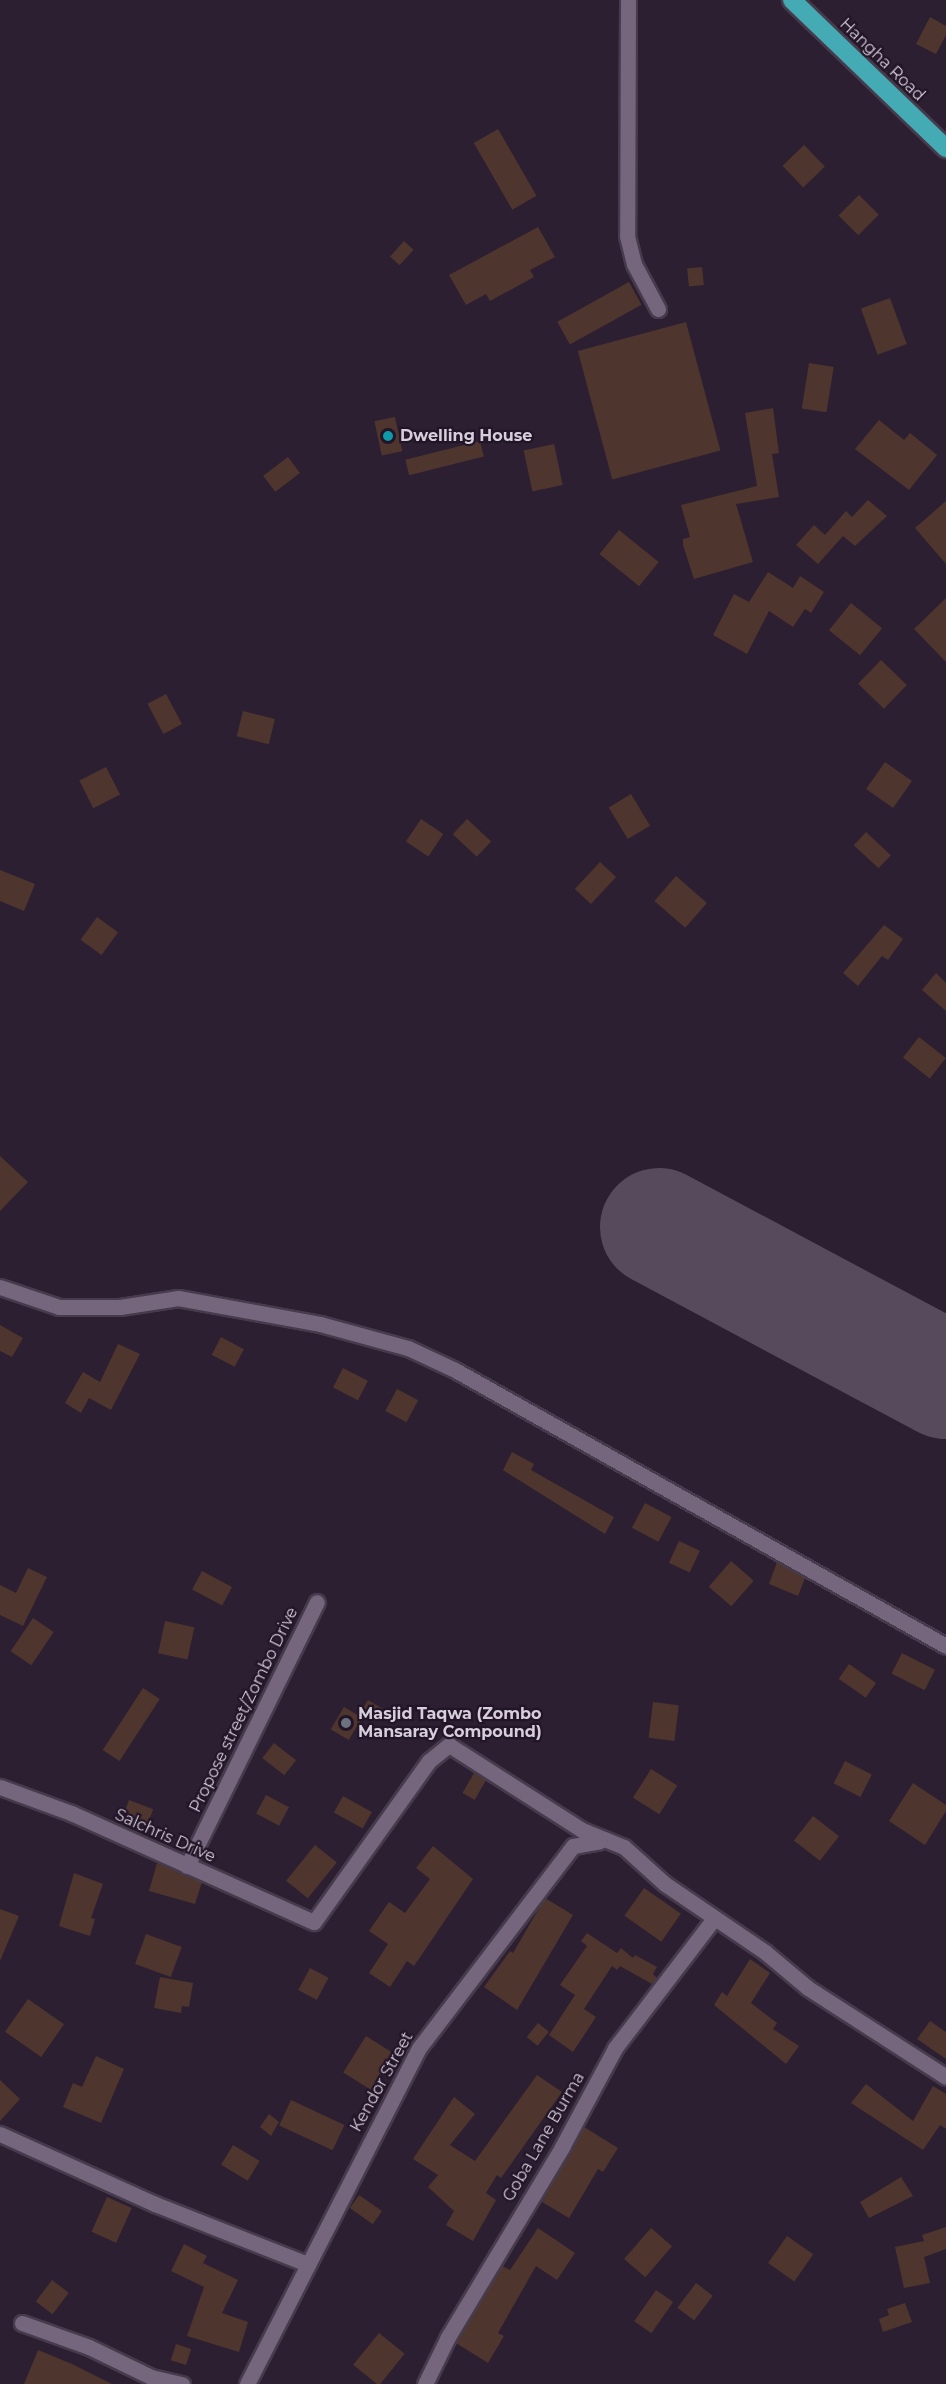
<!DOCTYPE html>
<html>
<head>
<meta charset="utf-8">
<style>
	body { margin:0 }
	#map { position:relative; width:946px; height:2384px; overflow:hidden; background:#2c1f32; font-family:Montserrat,sans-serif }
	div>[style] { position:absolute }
	.runway>* { height:118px; margin:-59px; padding:0 59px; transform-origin:59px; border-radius:59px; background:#564a5c }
	.building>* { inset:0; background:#4e352d; transform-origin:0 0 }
	.roads { filter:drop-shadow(2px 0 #463b4c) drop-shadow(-2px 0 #463b4c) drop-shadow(0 2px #463b4c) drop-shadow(0 -2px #463b4c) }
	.minor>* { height:15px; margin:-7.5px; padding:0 7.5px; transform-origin:7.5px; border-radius:7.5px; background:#75667d }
	.highway>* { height:18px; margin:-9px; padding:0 9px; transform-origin:9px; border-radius:9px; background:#44aab4 }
	.dots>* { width:16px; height:16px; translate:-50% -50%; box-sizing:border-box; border:3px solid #221528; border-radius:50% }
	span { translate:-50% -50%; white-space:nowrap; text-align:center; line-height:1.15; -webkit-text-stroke:4.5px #221528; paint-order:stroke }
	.street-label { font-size:16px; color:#d6ceda }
	.poi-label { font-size:16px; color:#d6ceda; font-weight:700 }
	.left { translate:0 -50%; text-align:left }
</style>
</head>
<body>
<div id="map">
	<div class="runway">
		<div style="left:659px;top:1227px;width:325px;rotate:28.1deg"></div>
	</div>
	<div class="building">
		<div style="clip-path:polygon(930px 17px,946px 26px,946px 35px,936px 54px,916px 44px)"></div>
		<div style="left:498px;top:129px;width:77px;height:28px;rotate:60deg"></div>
		<div style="left:804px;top:145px;width:30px;height:30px;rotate:46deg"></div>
		<div style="left:859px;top:195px;width:28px;height:29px;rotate:45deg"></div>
		<div style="clip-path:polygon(538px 227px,555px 257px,530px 270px,534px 277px,490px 301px,486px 294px,466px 305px,449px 275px)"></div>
		<div style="left:404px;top:241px;width:13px;height:21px;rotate:42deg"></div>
		<div style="left:702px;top:267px;width:18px;height:15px;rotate:84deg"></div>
		<div style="left:629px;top:282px;width:26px;height:82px;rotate:61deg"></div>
		<div style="left:890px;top:298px;width:49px;height:31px;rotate:70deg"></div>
		<div style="left:686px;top:322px;width:133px;height:112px;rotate:75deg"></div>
		<div style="left:809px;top:363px;width:25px;height:46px;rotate:9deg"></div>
		<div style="clip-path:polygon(773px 408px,779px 453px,772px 454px,779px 497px,736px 504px,753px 562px,694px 579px,683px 545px,683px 539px,690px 537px,681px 505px,757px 486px,745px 413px)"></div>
		<div style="left:395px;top:417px;width:35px;height:21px;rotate:78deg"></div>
		<div style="clip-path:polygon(879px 420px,904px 440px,910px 433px,937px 455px,909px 490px,855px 449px)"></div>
		<div style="left:480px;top:441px;width:16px;height:77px;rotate:76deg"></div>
		<div style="left:554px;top:444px;width:42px;height:31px;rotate:78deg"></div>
		<div style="left:288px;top:457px;width:20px;height:31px;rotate:53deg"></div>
		<div style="clip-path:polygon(868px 500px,887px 516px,855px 546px,843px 536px,818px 564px,796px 545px,814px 525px,825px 535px,846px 511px,852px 517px)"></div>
		<div style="clip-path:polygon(946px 501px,946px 564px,915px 528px)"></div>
		<div style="left:619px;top:530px;width:51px;height:31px;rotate:39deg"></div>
		<div style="clip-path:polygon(768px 572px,793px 588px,800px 576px,824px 592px,811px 613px,805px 609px,793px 627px,769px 611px,747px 654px,713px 635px,734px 594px,749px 602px)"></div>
		<div style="clip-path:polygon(946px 598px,946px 662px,914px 629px)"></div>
		<div style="left:851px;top:603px;width:40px;height:35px;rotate:39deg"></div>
		<div style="left:881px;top:660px;width:36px;height:33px;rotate:44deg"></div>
		<div style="left:166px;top:694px;width:34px;height:21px;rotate:62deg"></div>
		<div style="left:243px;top:711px;width:33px;height:26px;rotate:14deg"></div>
		<div style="left:885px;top:762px;width:33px;height:33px;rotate:35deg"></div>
		<div style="left:106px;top:767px;width:31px;height:30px;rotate:63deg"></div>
		<div style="left:631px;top:794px;width:37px;height:26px;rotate:59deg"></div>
		<div style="left:421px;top:819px;width:27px;height:27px;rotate:34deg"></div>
		<div style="left:467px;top:819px;width:33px;height:21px;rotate:43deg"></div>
		<div style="left:866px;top:832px;width:34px;height:18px;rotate:43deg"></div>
		<div style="left:600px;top:862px;width:22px;height:37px;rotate:43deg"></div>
		<div style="clip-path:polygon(0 870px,35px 884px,24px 911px,0 901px)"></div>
		<div style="left:676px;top:876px;width:41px;height:33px;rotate:41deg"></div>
		<div style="left:97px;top:917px;width:26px;height:28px;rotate:36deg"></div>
		<div style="clip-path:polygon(884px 925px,903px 939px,888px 960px,882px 956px,858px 986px,843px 973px)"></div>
		<div style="clip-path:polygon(936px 973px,946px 983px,946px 1011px,922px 990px)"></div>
		<div style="left:919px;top:1037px;width:34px;height:26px;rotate:38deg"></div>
		<div style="clip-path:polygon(0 1156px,28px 1182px,0 1211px)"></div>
		<div style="clip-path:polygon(0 1325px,23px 1338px,12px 1357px,0 1351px)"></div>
		<div style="left:221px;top:1337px;width:26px;height:20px;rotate:28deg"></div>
		<div style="clip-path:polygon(118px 1344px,140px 1354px,111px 1410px,89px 1398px,81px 1413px,65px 1403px,83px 1372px,100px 1382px)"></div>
		<div style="left:343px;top:1368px;width:28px;height:22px;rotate:27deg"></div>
		<div style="left:397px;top:1389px;width:24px;height:25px;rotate:28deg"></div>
		<div style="clip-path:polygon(512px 1452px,534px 1464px,531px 1470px,614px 1517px,605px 1534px,503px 1470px)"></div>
		<div style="left:645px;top:1503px;width:30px;height:28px;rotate:28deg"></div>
		<div style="left:679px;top:1541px;width:23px;height:24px;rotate:25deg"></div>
		<div style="left:731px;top:1561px;width:30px;height:34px;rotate:41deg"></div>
		<div style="clip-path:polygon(777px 1562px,805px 1578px,798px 1596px,769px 1584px)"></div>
		<div style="clip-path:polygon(28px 1568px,47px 1577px,23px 1626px,0 1615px,0 1585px,16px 1593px)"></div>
		<div style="left:202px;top:1571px;width:34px;height:21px;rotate:28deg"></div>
		<div style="left:33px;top:1618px;width:25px;height:40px;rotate:34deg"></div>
		<div style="left:165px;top:1621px;width:30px;height:33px;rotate:12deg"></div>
		<div style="left:902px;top:1653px;width:37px;height:23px;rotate:27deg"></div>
		<div style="left:849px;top:1664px;width:33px;height:18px;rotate:35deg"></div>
		<div style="left:143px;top:1688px;width:20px;height:74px;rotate:33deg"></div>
		<div style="left:368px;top:1700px;width:17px;height:15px;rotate:31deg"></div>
		<div style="left:653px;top:1702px;width:26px;height:36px;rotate:7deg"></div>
		<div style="left:344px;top:1707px;width:21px;height:26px;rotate:31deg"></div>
		<div style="left:274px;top:1743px;width:28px;height:19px;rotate:38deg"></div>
		<div style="left:845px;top:1761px;width:30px;height:25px;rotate:27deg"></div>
		<div style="left:651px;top:1769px;width:31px;height:34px;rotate:32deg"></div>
		<div style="left:474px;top:1773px;width:14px;height:23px;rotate:30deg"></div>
		<div style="clip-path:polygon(913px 1783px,946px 1805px,946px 1811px,925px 1845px,889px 1821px)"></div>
		<div style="left:266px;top:1795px;width:26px;height:21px;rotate:28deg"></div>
		<div style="left:343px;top:1796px;width:33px;height:19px;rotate:29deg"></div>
		<div style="left:129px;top:1800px;width:26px;height:15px;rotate:21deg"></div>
		<div style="left:813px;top:1816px;width:33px;height:31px;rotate:38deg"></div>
		<div style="left:315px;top:1845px;width:28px;height:46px;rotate:39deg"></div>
		<div style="clip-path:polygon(433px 1846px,473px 1879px,414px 1966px,407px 1961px,390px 1987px,369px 1973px,388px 1944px,369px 1931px,389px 1902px,405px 1913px,430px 1879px,416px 1868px)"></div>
		<div style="clip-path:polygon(157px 1863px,202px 1882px,195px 1904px,149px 1891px)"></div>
		<div style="clip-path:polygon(74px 1873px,103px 1884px,91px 1918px,95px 1919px,90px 1936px,59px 1926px)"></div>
		<div style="left:644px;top:1888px;width:45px;height:34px;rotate:35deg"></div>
		<div style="clip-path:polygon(545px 1898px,573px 1915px,517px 2010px,484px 1987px,510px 1951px,513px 1953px)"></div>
		<div style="clip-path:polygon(0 1909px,19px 1916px,0 1961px)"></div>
		<div style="clip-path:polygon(587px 1933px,617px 1953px,621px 1948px,633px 1958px,635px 1955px,657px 1967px,653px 1974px,657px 1978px,652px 1984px,620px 1966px,617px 1970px,612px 1966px,584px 2009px,596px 2017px,573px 2052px,549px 2035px,575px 1995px,560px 1985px,587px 1946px,581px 1941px)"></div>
		<div style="left:146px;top:1934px;width:38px;height:32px;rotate:20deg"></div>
		<div style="clip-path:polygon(750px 1959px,770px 1973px,751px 2003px,777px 2023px,773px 2029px,799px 2046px,786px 2064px,714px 2005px,722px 1992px,727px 1996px)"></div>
		<div style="left:310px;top:1968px;width:21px;height:25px;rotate:28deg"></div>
		<div style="clip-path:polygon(160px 1977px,193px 1983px,189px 2007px,182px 2006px,181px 2013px,154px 2008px)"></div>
		<div style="left:28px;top:1999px;width:44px;height:40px;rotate:35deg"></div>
		<div style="clip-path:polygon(930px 2021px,946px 2032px,946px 2059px,917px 2039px)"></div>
		<div style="left:538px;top:2023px;width:14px;height:18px;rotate:39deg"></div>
		<div style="left:366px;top:2036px;width:32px;height:43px;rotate:32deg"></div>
		<div style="clip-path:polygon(96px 2056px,124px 2069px,101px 2123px,63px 2107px,73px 2083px,82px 2087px)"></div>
		<div style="clip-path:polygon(537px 2075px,562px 2092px,501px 2178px,497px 2175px,486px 2193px,496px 2200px,473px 2241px,446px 2225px,454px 2211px,428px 2187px,438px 2175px,413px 2159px,454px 2097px,475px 2114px,450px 2145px,475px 2161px)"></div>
		<div style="clip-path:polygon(0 2080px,20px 2099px,0 2121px)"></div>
		<div style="clip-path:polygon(866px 2084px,913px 2121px,933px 2086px,946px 2094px,946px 2129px,940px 2125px,923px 2150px,851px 2103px)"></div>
		<div style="left:291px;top:2100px;width:59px;height:28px;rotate:25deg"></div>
		<div style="clip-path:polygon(269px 2114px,279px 2122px,271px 2136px,260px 2127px)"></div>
		<div style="clip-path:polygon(584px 2127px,618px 2148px,603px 2172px,598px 2169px,569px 2218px,542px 2202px)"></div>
		<div style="left:233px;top:2145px;width:31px;height:23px;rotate:31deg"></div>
		<div style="clip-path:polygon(901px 2177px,913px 2196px,869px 2218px,860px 2202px)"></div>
		<div style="left:359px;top:2195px;width:28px;height:16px;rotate:35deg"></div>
		<div style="left:107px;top:2197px;width:27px;height:38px;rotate:24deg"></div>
		<div style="clip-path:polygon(946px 2227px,946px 2249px,924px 2257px,930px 2283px,904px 2288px,895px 2247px,924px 2241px,922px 2235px)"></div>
		<div style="clip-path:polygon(538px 2228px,575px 2253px,557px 2280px,536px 2266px,498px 2333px,504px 2336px,488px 2363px,456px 2343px,502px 2266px,510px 2270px)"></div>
		<div style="left:651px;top:2228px;width:28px;height:41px;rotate:41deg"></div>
		<div style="left:787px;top:2236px;width:32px;height:33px;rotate:35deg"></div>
		<div style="clip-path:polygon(184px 2244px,207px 2256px,203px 2263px,238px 2280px,222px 2313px,248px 2322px,239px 2352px,187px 2336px,204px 2287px,171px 2271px)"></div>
		<div style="left:52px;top:2280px;width:21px;height:27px;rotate:37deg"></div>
		<div style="left:696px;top:2283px;width:21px;height:31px;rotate:37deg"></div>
		<div style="left:656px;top:2290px;width:21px;height:38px;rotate:35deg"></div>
		<div style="clip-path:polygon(905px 2303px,912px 2322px,883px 2332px,879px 2319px,889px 2315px,887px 2309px)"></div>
		<div style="left:379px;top:2333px;width:33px;height:41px;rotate:39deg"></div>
		<div style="left:176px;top:2344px;width:16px;height:17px;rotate:18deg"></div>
		<div style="clip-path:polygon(38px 2350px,72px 2364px,112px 2384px,24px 2384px)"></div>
	</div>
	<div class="roads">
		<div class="minor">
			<div style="left:628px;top:0;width:236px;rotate:90.2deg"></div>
			<div style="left:627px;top:236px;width:29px;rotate:76deg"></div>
			<div style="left:634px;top:264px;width:51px;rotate:61.9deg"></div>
			<div style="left:0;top:1287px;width:62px;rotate:18.7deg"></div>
			<div style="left:59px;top:1307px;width:61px"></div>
			<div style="left:120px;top:1307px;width:59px;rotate:-8.8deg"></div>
			<div style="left:178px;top:1298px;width:144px;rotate:10.4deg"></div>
			<div style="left:320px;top:1324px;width:91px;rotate:15.3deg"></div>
			<div style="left:408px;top:1348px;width:52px;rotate:25.1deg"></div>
			<div style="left:455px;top:1370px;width:563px;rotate:29.34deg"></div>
			<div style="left:0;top:1787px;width:76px;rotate:20.1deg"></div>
			<div style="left:71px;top:1813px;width:266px;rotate:24.2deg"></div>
			<div style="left:314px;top:1922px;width:198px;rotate:-54.5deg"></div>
			<div style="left:429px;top:1761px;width:26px;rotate:-39deg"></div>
			<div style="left:449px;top:1745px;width:158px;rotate:32.6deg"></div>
			<div style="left:582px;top:1830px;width:45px;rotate:22deg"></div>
			<div style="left:624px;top:1847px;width:55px;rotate:42.1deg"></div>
			<div style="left:665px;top:1884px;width:121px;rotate:34.2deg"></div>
			<div style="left:765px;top:1952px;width:56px;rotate:39.9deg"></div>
			<div style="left:808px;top:1988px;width:164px;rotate:32.8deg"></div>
			<div style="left:187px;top:1866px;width:294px;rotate:-63.8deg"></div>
			<div style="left:0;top:2134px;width:170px;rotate:24.3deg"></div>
			<div style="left:155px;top:2204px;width:163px;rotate:21.5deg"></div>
			<div style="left:22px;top:2323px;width:71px;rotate:19.7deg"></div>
			<div style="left:89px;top:2347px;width:69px;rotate:25.8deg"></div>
			<div style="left:151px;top:2377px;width:32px;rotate:13deg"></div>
			<div style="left:247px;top:2384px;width:377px;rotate:-62.9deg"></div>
			<div style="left:419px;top:2048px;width:254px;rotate:-52.7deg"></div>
			<div style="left:573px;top:1846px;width:27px;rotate:-10deg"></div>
			<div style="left:425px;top:2384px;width:52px;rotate:-63.9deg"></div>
			<div style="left:448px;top:2337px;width:222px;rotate:-59deg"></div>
			<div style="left:562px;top:2147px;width:112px;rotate:-61.8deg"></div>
			<div style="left:615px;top:2048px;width:161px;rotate:-52.6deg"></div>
		</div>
		<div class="highway">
			<div style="left:792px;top:0;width:214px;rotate:43.9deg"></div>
		</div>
	</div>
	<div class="dots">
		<div style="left:388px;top:436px;background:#0f9aa8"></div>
		<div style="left:346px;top:1723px;background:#6b7280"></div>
	</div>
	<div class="street-label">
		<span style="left:882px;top:60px;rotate:44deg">Hangha Road</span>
		<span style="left:244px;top:1710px;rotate:-64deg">Propose street/Zombo Drive</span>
		<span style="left:165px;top:1836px;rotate:24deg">Salchris Drive</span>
		<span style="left:382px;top:2082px;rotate:-61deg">Kendor Street</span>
		<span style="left:544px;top:2137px;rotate:-60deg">Goba Lane Burma</span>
	</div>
	<div class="poi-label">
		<span class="left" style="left:400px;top:436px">Dwelling House</span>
		<span class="left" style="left:358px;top:1723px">Masjid Taqwa (Zombo<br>Mansaray Compound)</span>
	</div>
</div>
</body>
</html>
